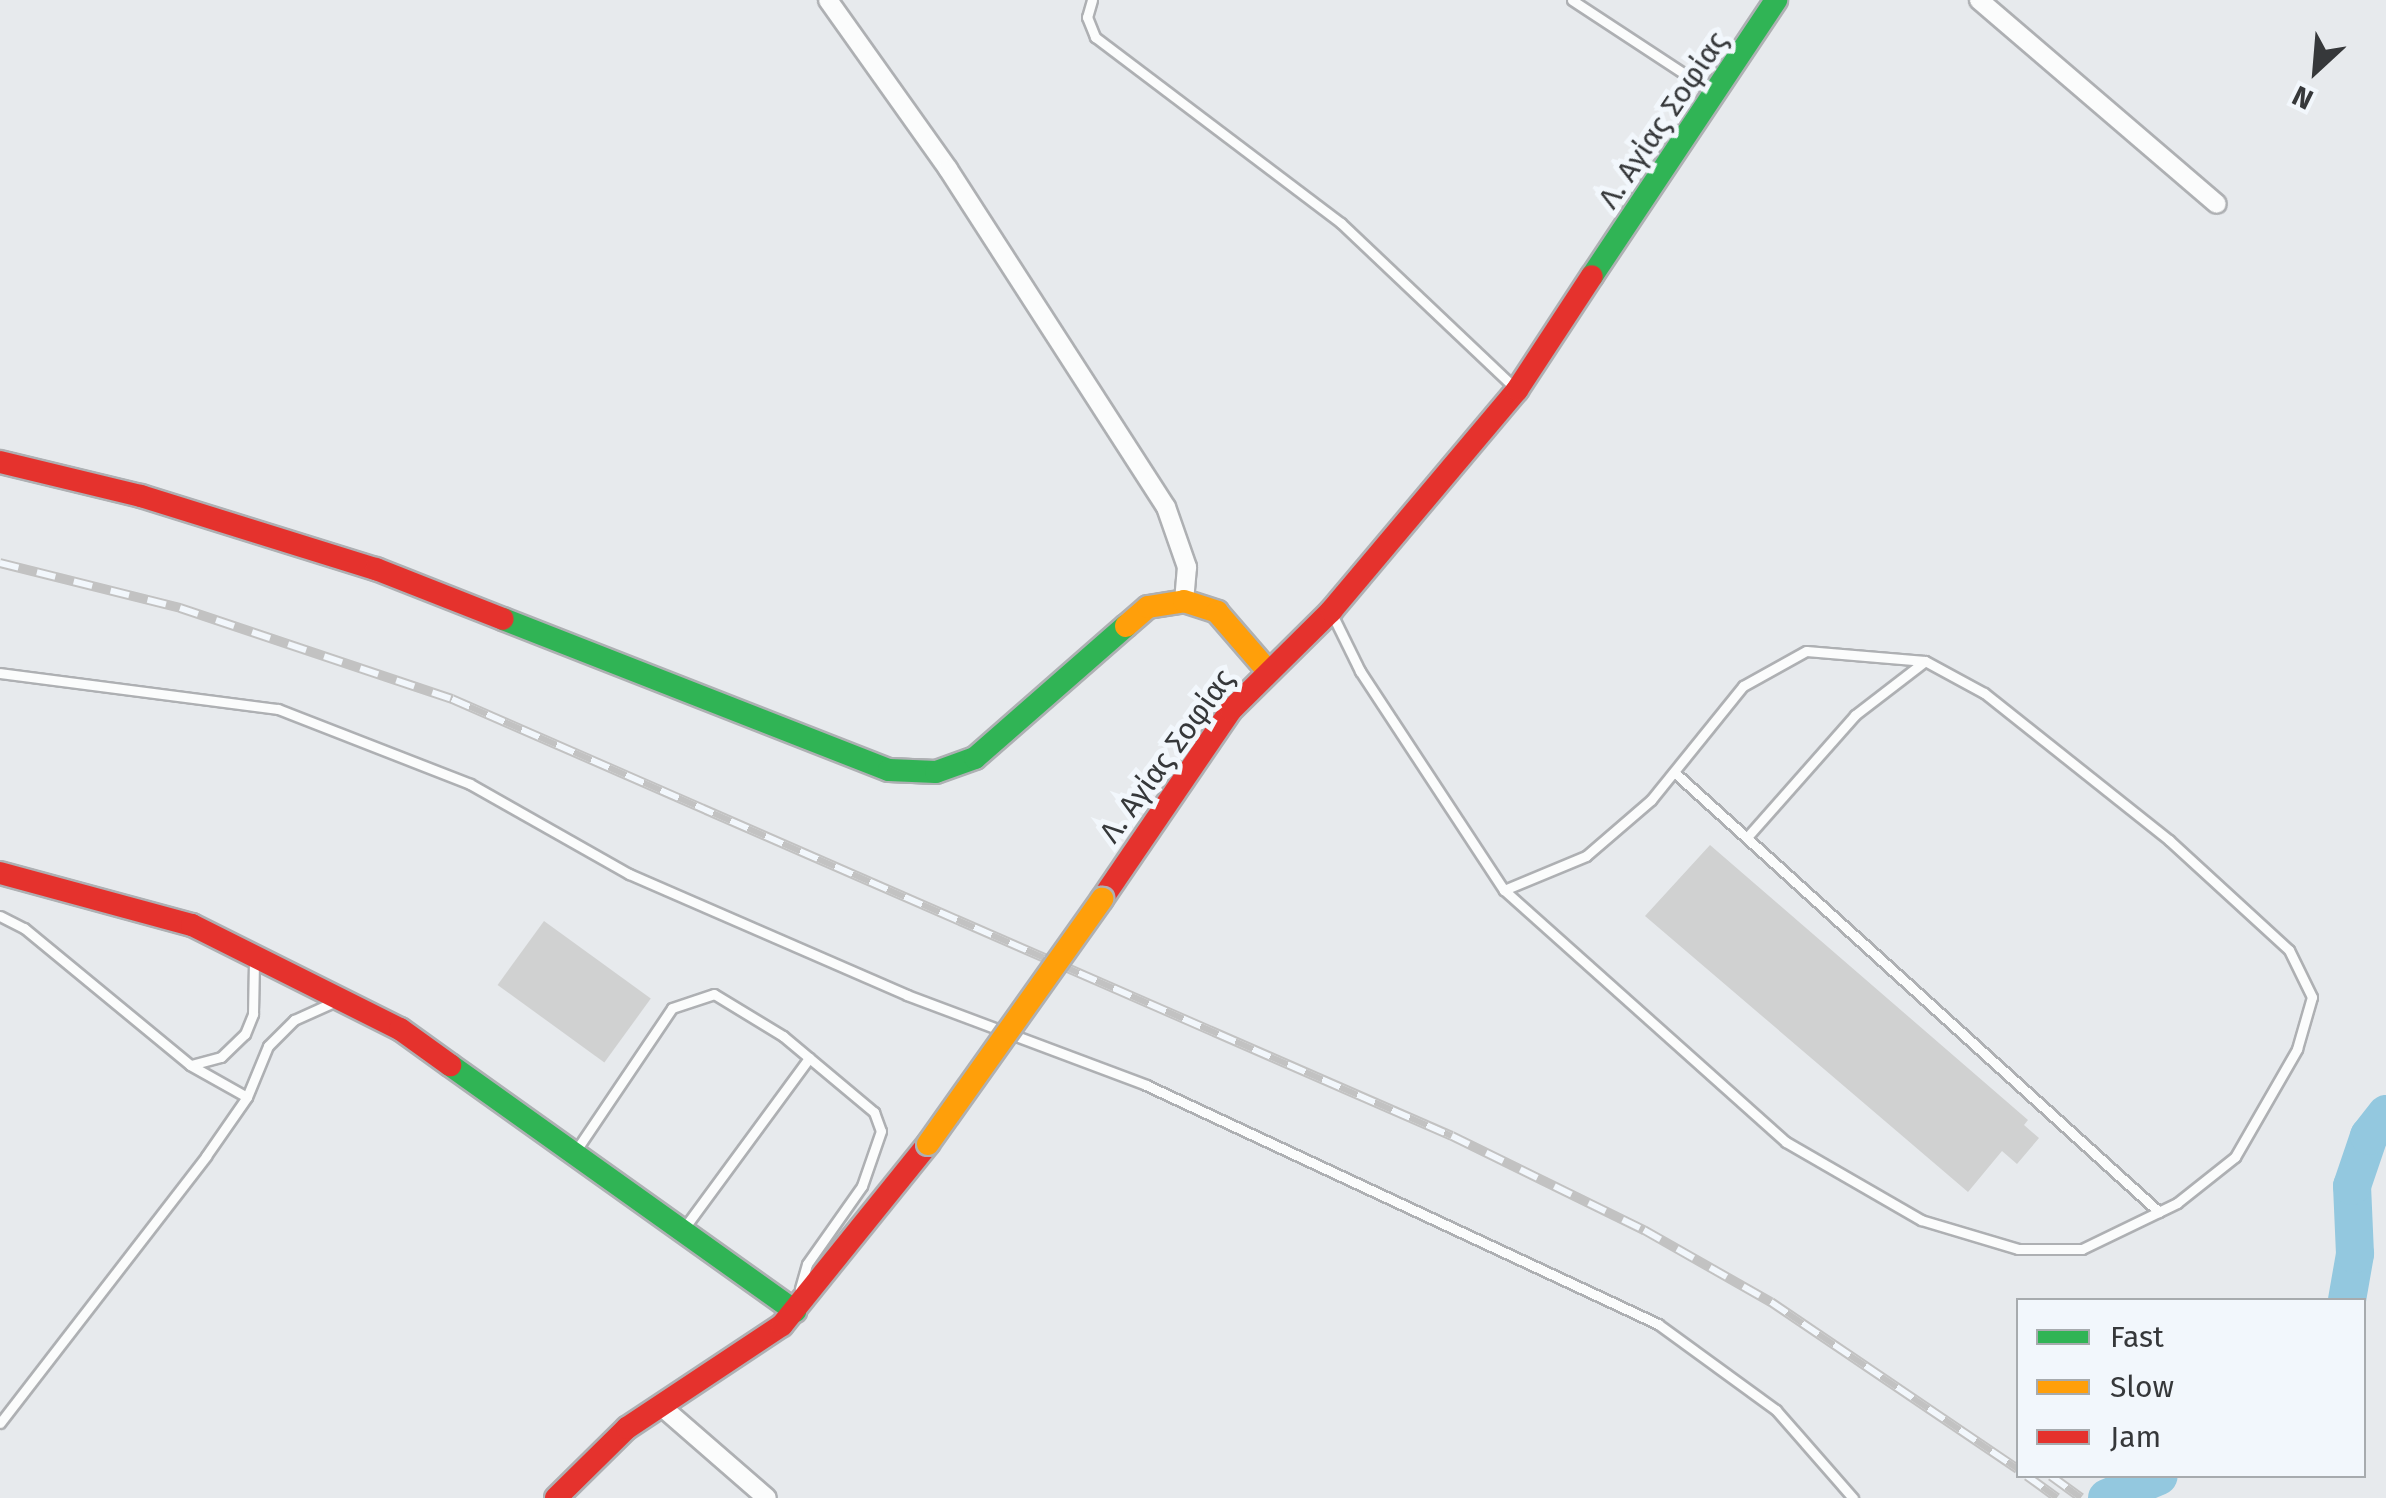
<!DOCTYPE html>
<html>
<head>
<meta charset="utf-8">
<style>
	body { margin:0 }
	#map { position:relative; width:2386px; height:1498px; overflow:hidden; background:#e7eaed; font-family:"Fira Sans",sans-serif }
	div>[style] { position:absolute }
	.river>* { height:38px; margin:-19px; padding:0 19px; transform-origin:19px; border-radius:19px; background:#93c8df }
	.building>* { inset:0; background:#d0d1d1; transform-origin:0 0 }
	.roads { filter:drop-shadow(2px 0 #aeb0b3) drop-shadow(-2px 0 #aeb0b3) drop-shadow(0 2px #aeb0b3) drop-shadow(0 -2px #aeb0b3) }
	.lane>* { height:9px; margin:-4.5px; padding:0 4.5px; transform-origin:4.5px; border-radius:4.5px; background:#fbfcfc }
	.street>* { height:18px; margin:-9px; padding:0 9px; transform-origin:9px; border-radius:9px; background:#fbfcfc }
	.fast>* { height:22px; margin:-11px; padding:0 11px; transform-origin:11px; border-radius:11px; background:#30b455 }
	.slow>* { height:22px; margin:-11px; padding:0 11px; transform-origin:11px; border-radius:11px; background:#ff9f0a }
	.jam>* { height:22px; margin:-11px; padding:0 11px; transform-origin:11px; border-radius:11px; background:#e5322d }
	.rail>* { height:10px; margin-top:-5px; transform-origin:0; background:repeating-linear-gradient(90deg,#f2f7fc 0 19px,#c2c2c2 0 38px); box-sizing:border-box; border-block:2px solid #c2c2c2 }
	.bridges { filter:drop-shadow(2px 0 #aeb0b3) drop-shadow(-2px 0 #aeb0b3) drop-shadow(0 2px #aeb0b3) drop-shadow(0 -2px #aeb0b3) }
	.slow-bridge>* { height:22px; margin:-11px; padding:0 11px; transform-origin:11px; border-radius:11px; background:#ff9f0a }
	span { translate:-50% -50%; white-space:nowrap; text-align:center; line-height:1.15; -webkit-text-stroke:10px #f2f7fc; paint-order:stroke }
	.street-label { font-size:30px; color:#36383a }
	.legend { position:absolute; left:2016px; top:1298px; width:350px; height:180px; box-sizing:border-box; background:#f2f7fc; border:2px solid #a7abae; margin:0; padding:12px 18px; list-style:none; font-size:30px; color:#36383a }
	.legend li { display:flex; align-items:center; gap:20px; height:50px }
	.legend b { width:50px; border:2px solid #a7abae }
	.north { position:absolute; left:2266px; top:20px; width:100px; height:100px; -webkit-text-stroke:8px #f2f7fc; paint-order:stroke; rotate:206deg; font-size:28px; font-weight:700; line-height:40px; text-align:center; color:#36383a }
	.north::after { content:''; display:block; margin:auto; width:35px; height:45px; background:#36383a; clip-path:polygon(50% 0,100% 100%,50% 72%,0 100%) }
</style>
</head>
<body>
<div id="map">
	<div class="river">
		<div style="left:2347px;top:1300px;width:47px;rotate:-80.1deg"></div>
		<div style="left:2355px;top:1254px;width:68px;rotate:-92.5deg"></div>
		<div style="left:2352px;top:1186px;width:53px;rotate:-71.2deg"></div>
		<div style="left:2369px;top:1136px;width:28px;rotate:-52deg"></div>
		<div style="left:2107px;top:1498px;width:56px;rotate:-22.9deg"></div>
	</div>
	<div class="building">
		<div style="clip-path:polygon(1710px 845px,2028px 1120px,2024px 1125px,2039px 1138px,2017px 1164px,2002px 1151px,1968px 1192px,1645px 916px)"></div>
		<div style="left:544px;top:921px;width:132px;height:79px;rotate:36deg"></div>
	</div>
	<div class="roads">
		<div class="lane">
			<div style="left:1092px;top:0;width:18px;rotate:106deg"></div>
			<div style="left:1087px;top:17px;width:22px;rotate:68deg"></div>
			<div style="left:1095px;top:37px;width:308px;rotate:37.1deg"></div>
			<div style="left:1341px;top:223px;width:240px;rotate:43.5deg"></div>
			<div style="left:1572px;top:0;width:168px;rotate:33.3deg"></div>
			<div style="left:1332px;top:614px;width:64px;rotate:63.8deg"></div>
			<div style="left:1360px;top:671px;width:262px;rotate:56.7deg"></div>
			<div style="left:1504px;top:890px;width:378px;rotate:41.8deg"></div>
			<div style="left:1786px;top:1142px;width:156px;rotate:30deg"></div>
			<div style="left:1921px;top:1220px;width:101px;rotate:16.6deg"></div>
			<div style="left:2018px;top:1249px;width:64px"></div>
			<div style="left:2082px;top:1249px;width:106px;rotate:-25.8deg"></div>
			<div style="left:2177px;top:1203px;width:74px;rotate:-38.4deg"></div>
			<div style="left:2235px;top:1157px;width:125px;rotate:-60.1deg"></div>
			<div style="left:2297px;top:1049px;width:54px;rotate:-73.9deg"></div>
			<div style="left:2312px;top:997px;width:52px;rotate:-116.1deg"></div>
			<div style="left:2289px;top:950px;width:163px;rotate:-137.5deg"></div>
			<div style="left:2169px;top:840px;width:236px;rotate:-141.5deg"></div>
			<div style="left:1984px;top:693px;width:67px;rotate:-151.5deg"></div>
			<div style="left:1925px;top:661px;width:119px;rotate:-175.2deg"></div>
			<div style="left:1806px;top:651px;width:72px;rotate:150.9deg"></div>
			<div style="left:1743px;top:686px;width:146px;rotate:128.9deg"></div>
			<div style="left:1651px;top:800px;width:86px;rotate:139.3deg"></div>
			<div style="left:1586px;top:856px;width:89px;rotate:157.5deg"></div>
			<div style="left:0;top:673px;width:280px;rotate:7.4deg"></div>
			<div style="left:278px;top:709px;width:206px;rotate:21.3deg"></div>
			<div style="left:470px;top:784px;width:183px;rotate:29.5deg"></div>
			<div style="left:629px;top:874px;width:303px;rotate:23.5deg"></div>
			<div style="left:907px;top:995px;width:255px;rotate:20.6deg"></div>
			<div style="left:1146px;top:1085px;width:565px;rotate:25.02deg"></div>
			<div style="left:1658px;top:1324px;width:146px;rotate:36.1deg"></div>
			<div style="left:1776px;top:1410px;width:117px;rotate:48.8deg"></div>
			<div style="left:1674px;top:772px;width:655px;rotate:42.21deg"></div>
			<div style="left:1749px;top:835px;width:160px;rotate:-48.5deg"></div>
			<div style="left:1855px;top:715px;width:88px;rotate:-37.6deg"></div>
			<div style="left:0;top:916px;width:27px;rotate:27deg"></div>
			<div style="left:24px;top:928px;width:215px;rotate:39.5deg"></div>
			<div style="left:190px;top:1065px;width:65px;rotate:29.3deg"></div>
			<div style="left:191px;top:1065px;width:31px;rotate:-15deg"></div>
			<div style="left:221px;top:1057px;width:33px;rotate:-44deg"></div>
			<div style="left:245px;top:1034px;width:22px;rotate:-68deg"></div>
			<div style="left:253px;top:1014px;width:53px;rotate:-88.9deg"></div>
			<div style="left:577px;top:1149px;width:170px;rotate:-56deg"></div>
			<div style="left:672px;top:1008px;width:44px;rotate:-18.4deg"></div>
			<div style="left:714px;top:994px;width:81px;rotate:31.3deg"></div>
			<div style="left:783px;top:1036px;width:119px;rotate:39.9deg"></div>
			<div style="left:874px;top:1112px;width:20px;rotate:70deg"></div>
			<div style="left:881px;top:1131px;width:58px;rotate:109.1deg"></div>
			<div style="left:862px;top:1186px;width:95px;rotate:125.2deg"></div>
			<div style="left:807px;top:1264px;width:26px;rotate:106deg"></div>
			<div style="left:685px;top:1227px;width:210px;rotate:-53.7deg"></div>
			<div style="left:0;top:1423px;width:337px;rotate:-52.3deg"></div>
			<div style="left:206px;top:1156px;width:72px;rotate:-55.2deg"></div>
			<div style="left:247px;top:1097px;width:55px;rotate:-67.6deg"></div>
			<div style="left:268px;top:1046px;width:37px;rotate:-45deg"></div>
			<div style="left:294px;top:1020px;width:46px;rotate:-24.3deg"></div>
		</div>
		<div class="street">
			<div style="left:828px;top:0;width:207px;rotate:54.6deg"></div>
			<div style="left:948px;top:169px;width:402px;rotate:57.2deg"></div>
			<div style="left:1166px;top:507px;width:64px;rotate:70.7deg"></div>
			<div style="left:1187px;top:567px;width:34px;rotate:95deg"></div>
			<div style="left:1979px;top:0;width:313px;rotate:40.6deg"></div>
			<div style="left:661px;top:1406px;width:140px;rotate:41deg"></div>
		</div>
		<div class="fast">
			<div style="left:1592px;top:276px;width:332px;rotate:-56.3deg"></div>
			<div style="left:503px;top:619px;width:414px;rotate:21.4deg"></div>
			<div style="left:889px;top:770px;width:47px;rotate:2.4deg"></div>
			<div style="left:936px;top:772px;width:41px;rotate:-19.7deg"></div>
			<div style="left:975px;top:758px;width:201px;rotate:-41.2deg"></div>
			<div style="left:450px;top:1065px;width:424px;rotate:35.5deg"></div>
		</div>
		<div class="slow">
			<div style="left:1126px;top:626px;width:29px;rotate:-41deg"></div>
			<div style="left:1148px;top:607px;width:36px;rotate:-9deg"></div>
			<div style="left:1184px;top:601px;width:35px;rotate:18deg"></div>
			<div style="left:1217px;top:612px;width:77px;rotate:49.2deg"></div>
		</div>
		<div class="jam">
			<div style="left:0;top:462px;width:145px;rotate:13.6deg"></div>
			<div style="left:141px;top:496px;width:246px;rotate:17.3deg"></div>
			<div style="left:376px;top:569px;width:136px;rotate:21.5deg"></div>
			<div style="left:0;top:873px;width:199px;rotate:15.2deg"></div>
			<div style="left:192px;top:925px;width:233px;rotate:26.6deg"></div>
			<div style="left:400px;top:1029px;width:62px;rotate:35.8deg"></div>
			<div style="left:1102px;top:899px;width:229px;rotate:-55.7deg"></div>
			<div style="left:1231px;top:710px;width:141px;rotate:-44.7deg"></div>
			<div style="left:1331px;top:611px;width:289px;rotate:-49.9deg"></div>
			<div style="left:1517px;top:390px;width:136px;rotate:-56.7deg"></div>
			<div style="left:556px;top:1498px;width:100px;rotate:-44.6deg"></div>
			<div style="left:627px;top:1428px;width:186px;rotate:-33.6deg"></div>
			<div style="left:782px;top:1325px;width:233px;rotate:-51.1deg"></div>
		</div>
	</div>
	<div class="rail">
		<div style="left:0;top:563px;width:186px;rotate:14deg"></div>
		<div style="left:180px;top:608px;width:287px;rotate:18.5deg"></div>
		<div style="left:452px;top:699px;width:1091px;rotate:23.61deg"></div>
		<div style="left:1452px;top:1136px;width:214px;rotate:26.1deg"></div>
		<div style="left:1644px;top:1230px;width:146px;rotate:29.6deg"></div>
		<div style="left:1771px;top:1302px;width:298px;rotate:34.1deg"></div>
		<div style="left:2027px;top:1476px;width:37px;rotate:36deg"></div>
		<div style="left:2051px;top:1476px;width:37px;rotate:36deg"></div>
	</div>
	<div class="bridges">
		<div class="slow-bridge">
			<div style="left:928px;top:1144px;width:301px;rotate:-54.6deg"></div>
		</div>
	</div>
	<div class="street-label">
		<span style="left:1663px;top:120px;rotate:-56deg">Λ. Αγίας Σοφίας</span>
		<span style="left:1167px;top:756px;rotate:-54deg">Λ. Αγίας Σοφίας</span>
	</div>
	<ul class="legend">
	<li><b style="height:12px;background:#30b455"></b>Fast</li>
	<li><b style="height:12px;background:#ff9f0a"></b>Slow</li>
	<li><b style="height:12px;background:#e5322d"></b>Jam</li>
	</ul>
	<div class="north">N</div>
</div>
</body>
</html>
